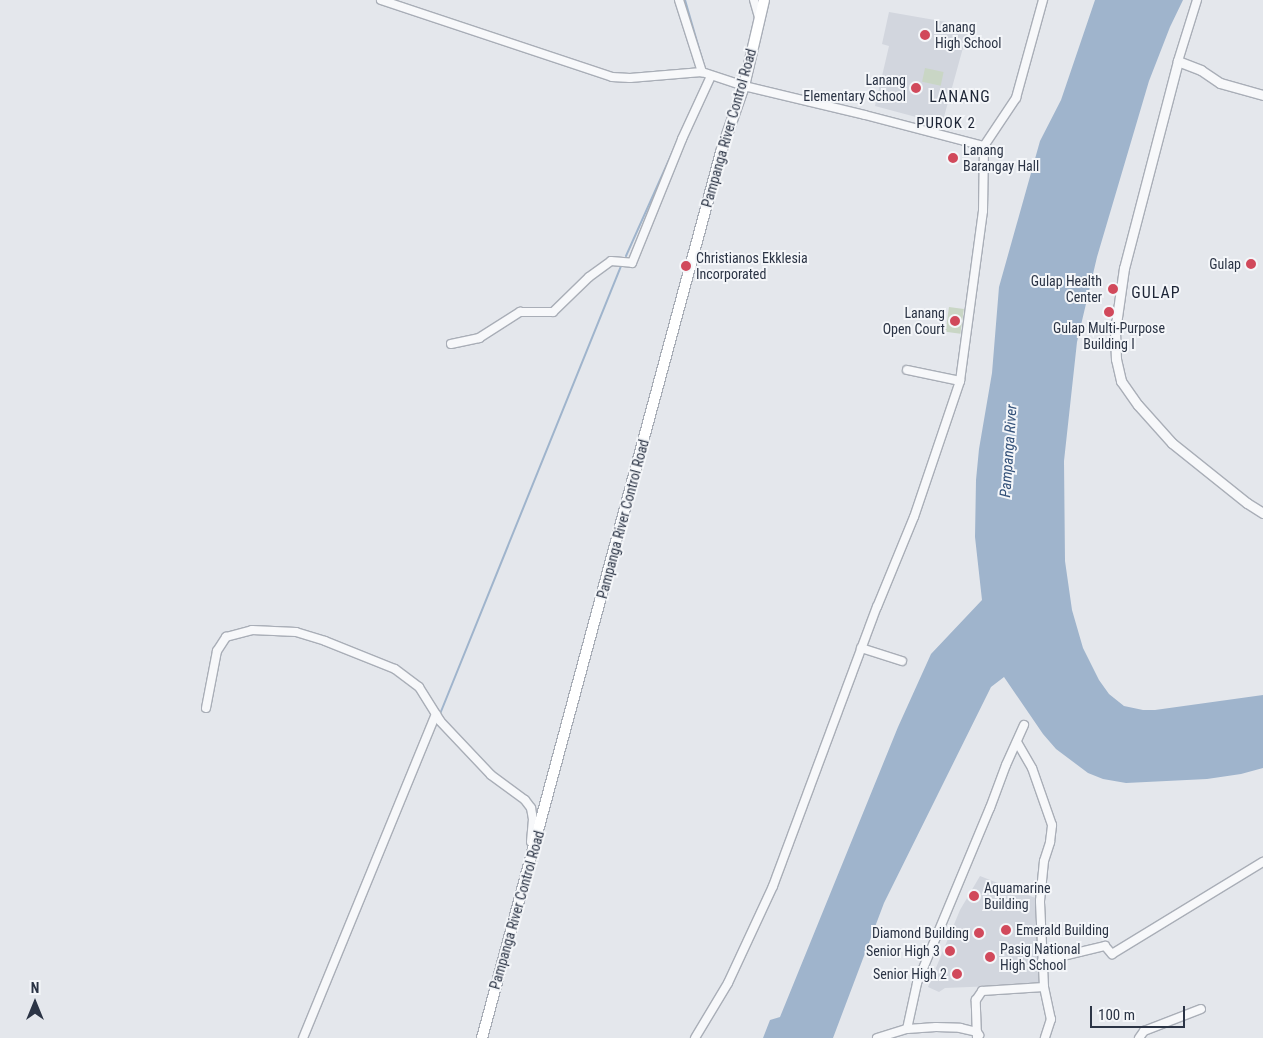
<!DOCTYPE html>
<html>
<head>
<meta charset="utf-8">
<style>
	body { margin:0 }
	#map { position:relative; width:1263px; height:1038px; overflow:hidden; background:#e4e7ec; font-family:"Roboto Condensed",sans-serif }
	div>[style] { position:absolute }
	.built>* { inset:0; background:#d2d6de }
	.green>* { inset:0; background:#c9d6c5; transform-origin:0 0 }
	.water>* { inset:0; background:#9fb4cc }
	.stream>* { height:2px; margin:-1px; padding:0 1px; transform-origin:1px; border-radius:1px; background:#9fb4cc }
	.roads { filter:drop-shadow(1px 0 #a9aeb7) drop-shadow(-1px 0 #a9aeb7) drop-shadow(0 1px #a9aeb7) drop-shadow(0 -1px #a9aeb7) }
	.minor>* { height:8px; margin:-4px; padding:0 4px; transform-origin:4px; border-radius:4px; background:#f7f8fa }
	.tertiary>* { height:9px; margin:-4.5px; padding:0 4.5px; transform-origin:4.5px; border-radius:4.5px; background:#f7f8fa }
	.secondary>* { height:10px; margin:-5px; padding:0 5px; transform-origin:5px; border-radius:5px; background:#fff }
	.dots>* { width:14px; height:14px; translate:-50% -50%; box-sizing:border-box; border:2px solid #f4f6f9; border-radius:50% }
	span { translate:-50% -50%; white-space:nowrap; text-align:center; line-height:1.15; -webkit-text-stroke:4px #f4f6f9; paint-order:stroke }
	.poi-label { font-size:14px; color:#2b3445 }
	.left { translate:0 -50%; text-align:left }
	.right { translate:-100% -50%; text-align:right }
	.street-label { font-size:14px; color:#2b3445 }
	.neighbourhood-label { font-size:15px; color:#1d2536; letter-spacing:1px }
	.water-label { font-size:15px; color:#34527a; font-style:italic }
	.quarter-label { font-size:16px; color:#1d2536; letter-spacing:1px }
	.north { position:absolute; left:10px; top:978px; width:50px; height:50px; -webkit-text-stroke:4px #f4f6f9; paint-order:stroke; rotate:0deg; font-size:14px; font-weight:700; line-height:20px; text-align:center; color:#2b3445 }
	.north::after { content:''; display:block; margin:auto; width:18px; height:22px; background:#2b3445; clip-path:polygon(50% 0,100% 100%,50% 72%,0 100%) }
	.scale { position:absolute; left:1090px; top:1006px; width:95px; height:22px; box-sizing:border-box; border:2px solid #2b3445; border-top:0; padding-left:6px; font-size:15px; line-height:18px; white-space:nowrap; color:#2b3445; -webkit-text-stroke:4px #f4f6f9; paint-order:stroke }
</style>
</head>
<body>
<div id="map">
	<div class="built">
		<div style="clip-path:polygon(889px 12px,969px 26px,942px 124px,875px 106px,889px 46px,882px 44px)"></div>
		<div style="clip-path:polygon(980px 876px,1038px 899px,1041px 984px,945px 988px,939px 992px,928px 987px,960px 910px)"></div>
	</div>
	<div class="green">
		<div style="left:925px;top:68px;width:19px;height:14px;rotate:12deg"></div>
		<div style="left:949px;top:307px;width:15px;height:25px;rotate:8deg"></div>
	</div>
	<div class="water">
		<div style="clip-path:polygon(1095px 0,1183px 0,1170px 27px,1149px 81px,1097px 257px,1077px 342px,1064px 461px,1065px 561px,1072px 610px,1083px 648px,1099px 680px,1109px 694px,1124px 706px,1143px 710px,1155px 710px,1263px 695px,1263px 768px,1241px 774px,1207px 779px,1126px 783px,1103px 779px,1088px 773px,1056px 749px,1043px 734px,1004px 677px,991px 687px,884px 903px,833px 1038px,763px 1038px,770px 1020px,780px 1017px,898px 727px,931px 654px,982px 600px,975px 537px,976px 480px,979px 449px,992px 373px,999px 287px,1040px 141px,1061px 100px)"></div>
	</div>
	<div class="stream">
		<div style="left:685px;top:0;width:69px;rotate:73.9deg"></div>
		<div style="left:626px;top:256px;width:194px;rotate:-65.9deg"></div>
		<div style="left:440px;top:714px;width:485px;rotate:-68deg"></div>
		<div style="left:307px;top:1038px;width:196px;rotate:-67.8deg"></div>
	</div>
	<div class="roads">
		<div class="minor">
			<div style="left:381px;top:0;width:243px;rotate:18.4deg"></div>
			<div style="left:612px;top:77px;width:18px;rotate:3deg"></div>
			<div style="left:630px;top:78px;width:72px;rotate:-4.8deg"></div>
			<div style="left:702px;top:72px;width:44px;rotate:18.4deg"></div>
			<div style="left:744px;top:86px;width:124px;rotate:13.5deg"></div>
			<div style="left:865px;top:115px;width:123px;rotate:14.6deg"></div>
			<div style="left:679px;top:0;width:76px;rotate:72.3deg"></div>
			<div style="left:754px;top:0;width:19px;rotate:74deg"></div>
			<div style="left:1178px;top:61px;width:64px;rotate:-72.7deg"></div>
			<div style="left:451px;top:344px;width:29px;rotate:-12deg"></div>
			<div style="left:479px;top:338px;width:49px;rotate:-32.4deg"></div>
			<div style="left:520px;top:312px;width:33px"></div>
			<div style="left:553px;top:312px;width:50px;rotate:-44.2deg"></div>
			<div style="left:589px;top:277px;width:27px;rotate:-36deg"></div>
			<div style="left:611px;top:261px;width:21px;rotate:5deg"></div>
			<div style="left:632px;top:263px;width:134px;rotate:-68deg"></div>
			<div style="left:682px;top:139px;width:69px;rotate:-65.3deg"></div>
			<div style="left:907px;top:370px;width:54px;rotate:11.7deg"></div>
			<div style="left:861px;top:648px;width:43px;rotate:17.6deg"></div>
			<div style="left:206px;top:708px;width:58px;rotate:-79.1deg"></div>
			<div style="left:217px;top:651px;width:17px;rotate:-57deg"></div>
			<div style="left:226px;top:637px;width:27px;rotate:-15deg"></div>
			<div style="left:252px;top:630px;width:44px;rotate:2.6deg"></div>
			<div style="left:296px;top:632px;width:30px;rotate:17deg"></div>
			<div style="left:325px;top:641px;width:75px;rotate:21.8deg"></div>
			<div style="left:395px;top:669px;width:30px;rotate:37deg"></div>
			<div style="left:419px;top:687px;width:40px;rotate:58deg"></div>
			<div style="left:440px;top:721px;width:74px;rotate:46.6deg"></div>
			<div style="left:491px;top:775px;width:42px;rotate:36.3deg"></div>
			<div style="left:525px;top:800px;width:10px;rotate:53deg"></div>
			<div style="left:531px;top:808px;width:11px;rotate:80deg"></div>
			<div style="left:533px;top:819px;width:23px;rotate:95deg"></div>
			<div style="left:1042px;top:961px;width:65px;rotate:-13.4deg"></div>
			<div style="left:1105px;top:946px;width:11px;rotate:49deg"></div>
			<div style="left:1112px;top:954px;width:177px;rotate:-31.4deg"></div>
			<div style="left:1044px;top:987px;width:33px;rotate:78deg"></div>
			<div style="left:1051px;top:1019px;width:20px;rotate:108deg"></div>
			<div style="left:907px;top:1029px;width:47px;rotate:-77.7deg"></div>
			<div style="left:917px;top:983px;width:190px;rotate:-67.4deg"></div>
			<div style="left:990px;top:808px;width:46px;rotate:-69.6deg"></div>
			<div style="left:1006px;top:765px;width:44px;rotate:-65.8deg"></div>
			<div style="left:303px;top:1038px;width:350px;rotate:-67.7deg"></div>
			<div style="left:695px;top:1038px;width:64px;rotate:-59deg"></div>
			<div style="left:728px;top:983px;width:107px;rotate:-65.1deg"></div>
			<div style="left:773px;top:886px;width:298px;rotate:-69.6deg"></div>
			<div style="left:877px;top:607px;width:97px;rotate:-67.7deg"></div>
			<div style="left:914px;top:517px;width:144px;rotate:-71.3deg"></div>
			<div style="left:960px;top:381px;width:172px;rotate:-82.3deg"></div>
			<div style="left:983px;top:211px;width:65px;rotate:-89.1deg"></div>
			<div style="left:984px;top:146px;width:58px;rotate:-56.3deg"></div>
			<div style="left:1016px;top:98px;width:102px;rotate:-74.6deg"></div>
			<div style="left:877px;top:1038px;width:31px;rotate:-17deg"></div>
			<div style="left:907px;top:1029px;width:29px;rotate:-4deg"></div>
			<div style="left:936px;top:1027px;width:24px;rotate:2deg"></div>
			<div style="left:960px;top:1028px;width:17px;rotate:13deg"></div>
			<div style="left:977px;top:1032px;width:4px;rotate:56deg"></div>
			<div style="left:977px;top:1038px;width:38px;rotate:-92deg"></div>
			<div style="left:976px;top:1000px;width:11px;rotate:-56deg"></div>
			<div style="left:982px;top:991px;width:62px;rotate:-3.7deg"></div>
			<div style="left:1044px;top:987px;width:86px;rotate:-92.7deg"></div>
			<div style="left:1040px;top:901px;width:40px;rotate:-84.3deg"></div>
			<div style="left:1044px;top:861px;width:20px;rotate:-72deg"></div>
			<div style="left:1050px;top:842px;width:17px;rotate:-83deg"></div>
			<div style="left:1052px;top:825px;width:60px;rotate:-109.3deg"></div>
			<div style="left:1032px;top:768px;width:30px;rotate:-120deg"></div>
			<div style="left:1139px;top:1038px;width:9px;rotate:-54deg"></div>
			<div style="left:1144px;top:1031px;width:61px;rotate:-21.1deg"></div>
		</div>
		<div class="tertiary">
			<div style="left:1263px;top:95px;width:45px;rotate:-164.4deg"></div>
			<div style="left:1220px;top:83px;width:23px;rotate:-146deg"></div>
			<div style="left:1201px;top:70px;width:25px;rotate:-159deg"></div>
			<div style="left:1178px;top:61px;width:214px;rotate:104.6deg"></div>
			<div style="left:1124px;top:268px;width:64px;rotate:98.1deg"></div>
			<div style="left:1115px;top:331px;width:28px;rotate:88deg"></div>
			<div style="left:1116px;top:359px;width:23px;rotate:77deg"></div>
			<div style="left:1121px;top:381px;width:29px;rotate:55deg"></div>
			<div style="left:1138px;top:405px;width:51px;rotate:48.2deg"></div>
			<div style="left:1172px;top:443px;width:96px;rotate:38.7deg"></div>
			<div style="left:1247px;top:503px;width:19px;rotate:32deg"></div>
		</div>
		<div class="secondary">
			<div style="left:482px;top:1038px;width:918px;rotate:-74.9deg"></div>
			<div style="left:721px;top:152px;width:70px;rotate:-70.8deg"></div>
			<div style="left:744px;top:86px;width:88px;rotate:-76.9deg"></div>
		</div>
	</div>
	<div class="dots">
		<div style="left:925px;top:35px;background:#d1495b"></div>
		<div style="left:916px;top:88px;background:#d1495b"></div>
		<div style="left:953px;top:158px;background:#d1495b"></div>
		<div style="left:1251px;top:264px;background:#d1495b"></div>
		<div style="left:686px;top:266px;background:#d1495b"></div>
		<div style="left:1113px;top:289px;background:#d1495b"></div>
		<div style="left:1109px;top:312px;background:#d1495b"></div>
		<div style="left:955px;top:321px;background:#d1495b"></div>
		<div style="left:974px;top:896px;background:#d1495b"></div>
		<div style="left:1006px;top:930px;background:#d1495b"></div>
		<div style="left:979px;top:933px;background:#d1495b"></div>
		<div style="left:950px;top:951px;background:#d1495b"></div>
		<div style="left:990px;top:957px;background:#d1495b"></div>
		<div style="left:957px;top:974px;background:#d1495b"></div>
	</div>
	<div class="poi-label">
		<span class="left" style="left:935px;top:35px">Lanang<br>High School</span>
		<span class="right" style="left:906px;top:88px">Lanang<br>Elementary School</span>
		<span class="left" style="left:963px;top:158px">Lanang<br>Barangay Hall</span>
		<span class="left" style="left:696px;top:266px">Christianos Ekklesia<br>Incorporated</span>
		<span class="right" style="left:1241px;top:264px">Gulap</span>
		<span class="right" style="left:1102px;top:289px">Gulap Health<br>Center</span>
		<span class="right" style="left:945px;top:321px">Lanang<br>Open Court</span>
		<span style="left:1109px;top:336px">Gulap Multi-Purpose<br>Building I</span>
		<span class="left" style="left:984px;top:896px">Aquamarine<br>Building</span>
		<span class="left" style="left:1016px;top:930px">Emerald Building</span>
		<span class="right" style="left:969px;top:933px">Diamond Building</span>
		<span class="left" style="left:1000px;top:957px">Pasig National<br>High School</span>
		<span class="right" style="left:940px;top:951px">Senior High 3</span>
		<span class="right" style="left:947px;top:974px">Senior High 2</span>
	</div>
	<div class="street-label">
		<span style="left:729px;top:128px;rotate:-74deg">Pampanga River Control Road</span>
		<span style="left:623px;top:519px;rotate:-75deg">Pampanga River Control Road</span>
		<span style="left:517px;top:910px;rotate:-74deg">Pampanga River Control Road</span>
	</div>
	<div class="neighbourhood-label">
		<span style="left:946px;top:124px">PUROK 2</span>
	</div>
	<div class="water-label">
		<span style="left:1009px;top:451px;rotate:-86deg">Pampanga River</span>
	</div>
	<div class="quarter-label">
		<span style="left:960px;top:97px">LANANG</span>
		<span style="left:1156px;top:293px">GULAP</span>
	</div>
	<div class="north">N</div>
	<div class="scale">100 m</div>
</div>
</body>
</html>
